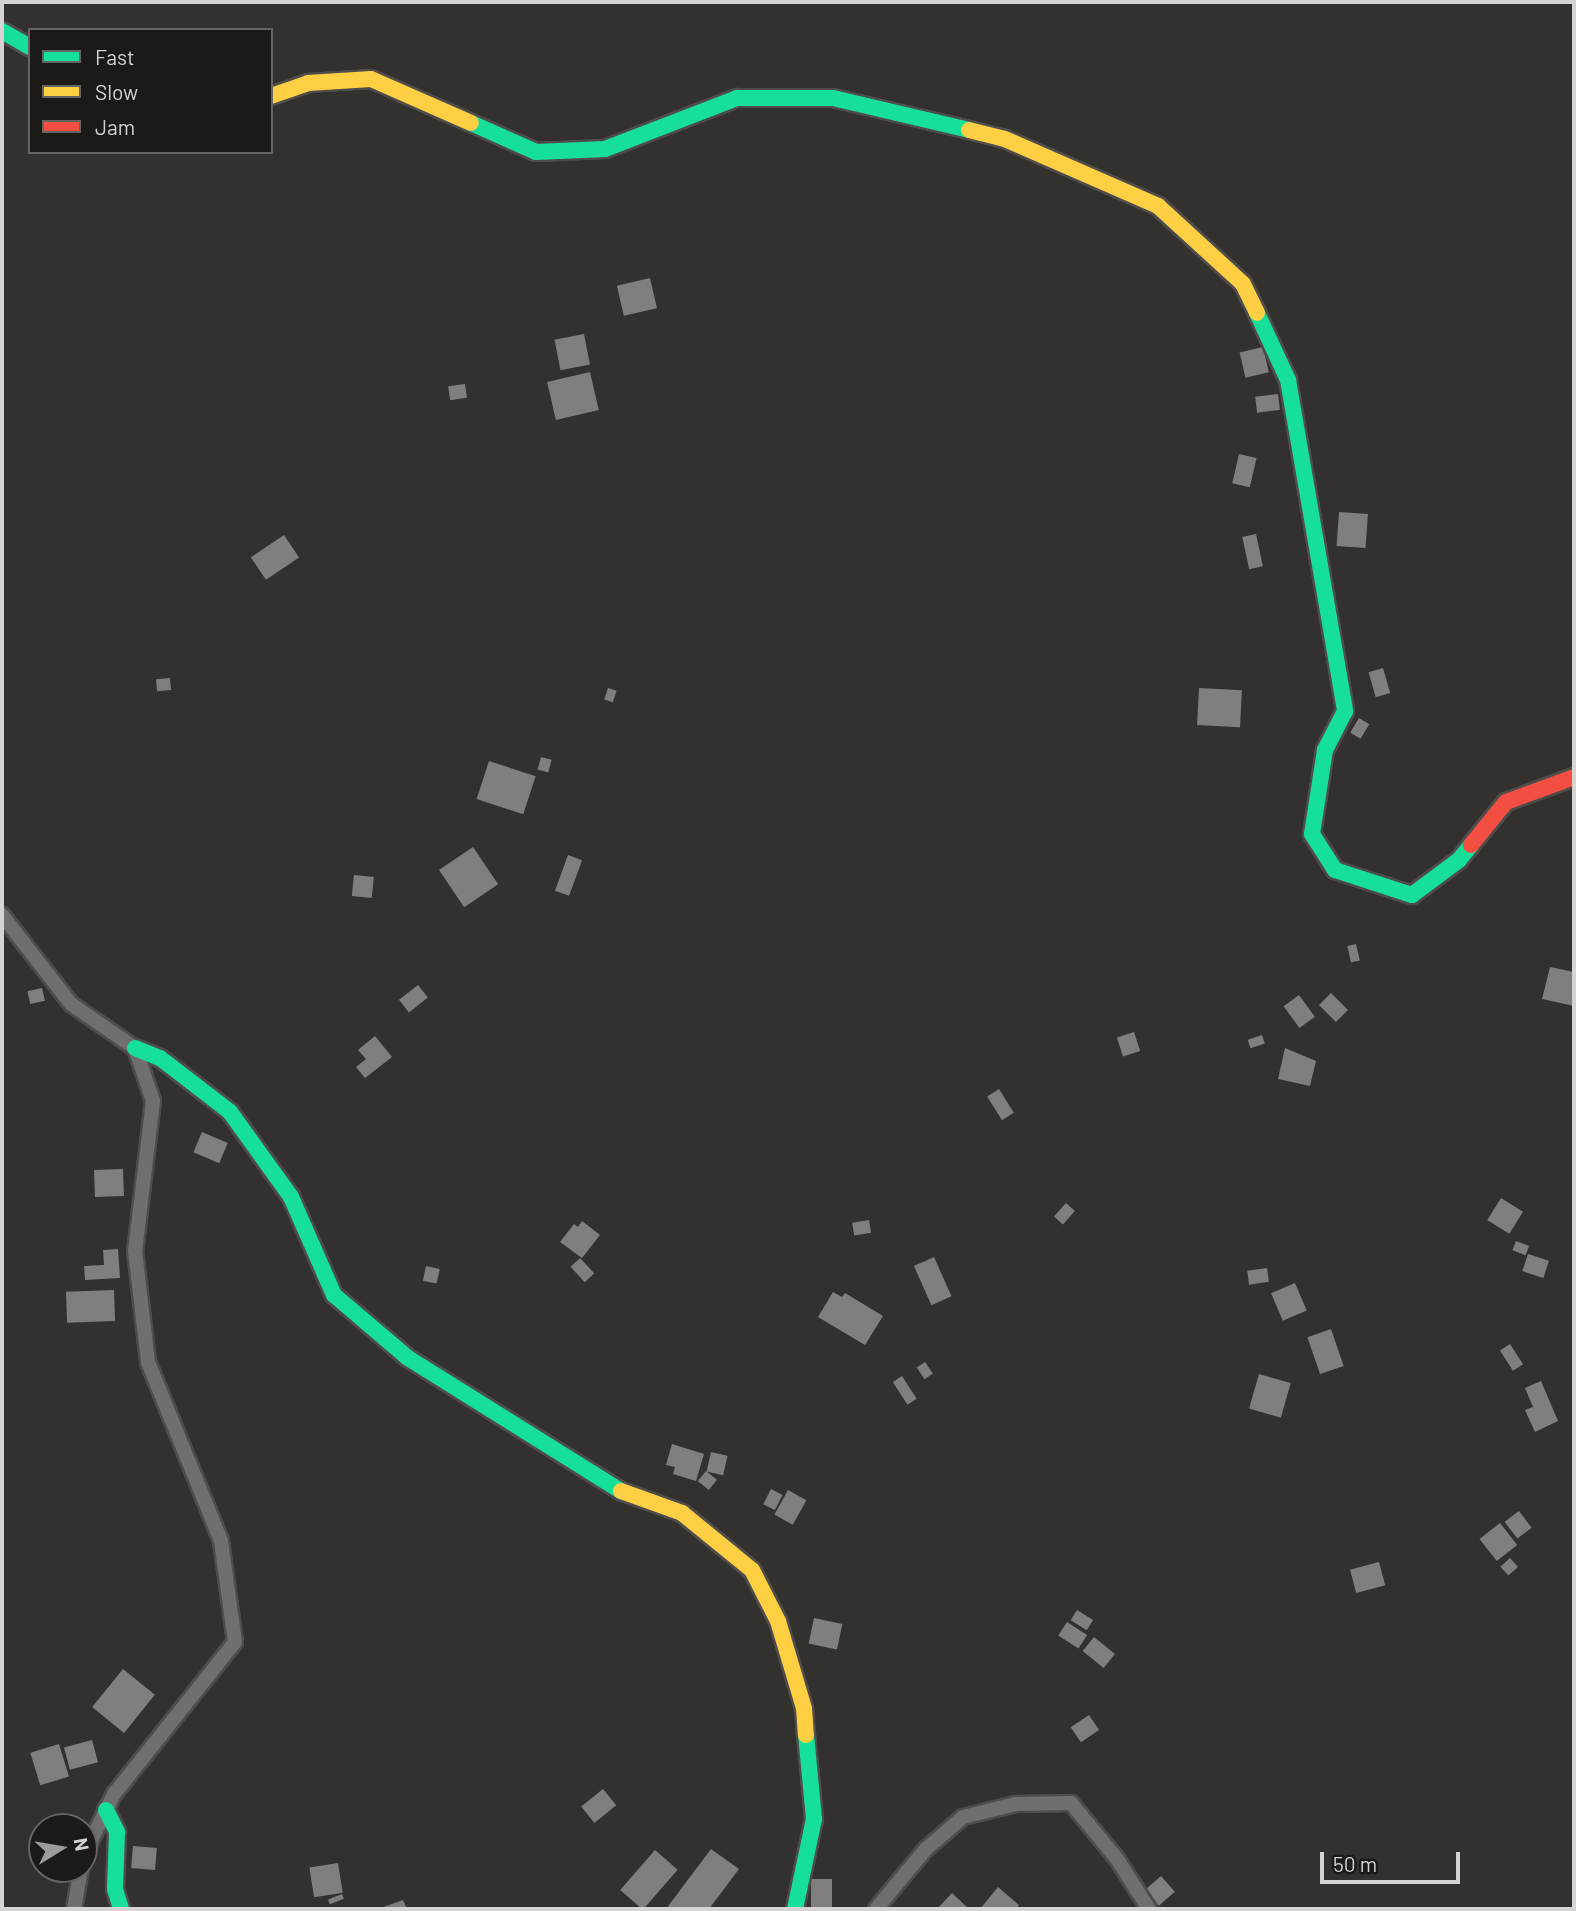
<!DOCTYPE html>
<html>
<head>
<meta charset="utf-8">
<style>
	body { margin:0 }
	#map { position:relative; width:1576px; height:1911px; overflow:hidden; background:#33312e; font-family:Barlow,sans-serif }
	div>[style] { position:absolute }
	.building>* { inset:0; background:#807f7c; transform-origin:0 0 }
	.roads { filter:drop-shadow(2px 0 #4f4d4b) drop-shadow(-2px 0 #4f4d4b) drop-shadow(0 2px #4f4d4b) drop-shadow(0 -2px #4f4d4b) }
	.street>* { height:14px; margin:-7px; padding:0 7px; transform-origin:7px; border-radius:7px; background:#706f6c }
	.fast>* { height:16px; margin:-8px; padding:0 8px; transform-origin:8px; border-radius:8px; background:#16e098 }
	.slow>* { height:16px; margin:-8px; padding:0 8px; transform-origin:8px; border-radius:8px; background:#ffcf43 }
	.jam>* { height:16px; margin:-8px; padding:0 8px; transform-origin:8px; border-radius:8px; background:#f24e42 }
	span { translate:-50% -50%; white-space:nowrap; text-align:center; line-height:1.15; -webkit-text-stroke:7px #1b1a17; paint-order:stroke }
	.frame { position:absolute; inset:0; border:4px solid #d6d3d0; pointer-events:none }
	.legend { position:absolute; left:28px; top:28px; width:245px; height:126px; box-sizing:border-box; background:#1b1a17; border:2px solid #666461; margin:0; padding:9px 12px; list-style:none; font-size:21px; color:#d6d3d0 }
	.legend li { display:flex; align-items:center; gap:14px; height:35px }
	.legend b { width:35px; border:2px solid #666461 }
	.north { position:absolute; left:28px; top:1813px; width:70px; height:70px; box-sizing:border-box; background:#1b1a17; border:2px solid #666461; border-radius:50%; rotate:79deg; font-size:19px; font-weight:700; line-height:28px; text-align:center; color:#d6d3d0 }
	.north::after { content:''; display:block; margin:auto; width:24px; height:32px; background:#9d9a97; clip-path:polygon(50% 0,100% 100%,50% 72%,0 100%) }
	.scale { position:absolute; left:1320px; top:1852px; width:140px; height:32px; box-sizing:border-box; border:4px solid #d6d3d0; border-top:0; padding-left:9px; font-size:21px; line-height:24px; white-space:nowrap; color:#d6d3d0; -webkit-text-stroke:5px #1b1a17; paint-order:stroke }
</style>
</head>
<body>
<div id="map">
	<div class="building">
		<div style="left:650px;top:278px;width:31px;height:34px;rotate:77deg"></div>
		<div style="left:584px;top:334px;width:31px;height:30px;rotate:79deg"></div>
		<div style="left:1263px;top:347px;width:26px;height:24px;rotate:77deg"></div>
		<div style="left:590px;top:372px;width:39px;height:44px;rotate:77deg"></div>
		<div style="left:465px;top:384px;width:14px;height:17px;rotate:82deg"></div>
		<div style="left:1278px;top:394px;width:16px;height:23px;rotate:83deg"></div>
		<div style="left:1239px;top:454px;width:18px;height:30px;rotate:13deg"></div>
		<div style="left:1339px;top:512px;width:29px;height:34px;rotate:4deg"></div>
		<div style="left:1256px;top:534px;width:33px;height:14px;rotate:78deg"></div>
		<div style="left:284px;top:535px;width:27px;height:40px;rotate:56deg"></div>
		<div style="left:1383px;top:668px;width:26px;height:15px;rotate:74deg"></div>
		<div style="left:170px;top:678px;width:12px;height:14px;rotate:85deg"></div>
		<div style="left:608px;top:688px;width:9px;height:12px;rotate:18deg"></div>
		<div style="left:1199px;top:688px;width:43px;height:37px;rotate:3deg"></div>
		<div style="left:1359px;top:718px;width:12px;height:17px;rotate:31deg"></div>
		<div style="left:541px;top:757px;width:11px;height:13px;rotate:15deg"></div>
		<div style="left:489px;top:761px;width:49px;height:40px;rotate:18deg"></div>
		<div style="left:473px;top:847px;width:45px;height:41px;rotate:56deg"></div>
		<div style="left:568px;top:855px;width:15px;height:38px;rotate:20deg"></div>
		<div style="left:354px;top:875px;width:20px;height:21px;rotate:6deg"></div>
		<div style="left:1356px;top:944px;width:17px;height:9px;rotate:77deg"></div>
		<div style="clip-path:polygon(1550px 967px,1574px 972px,1574px 1006px,1542px 999px)"></div>
		<div style="left:418px;top:985px;width:16px;height:24px;rotate:52deg"></div>
		<div style="left:42px;top:988px;width:13px;height:15px;rotate:77deg"></div>
		<div style="left:1331px;top:993px;width:24px;height:17px;rotate:45deg"></div>
		<div style="left:1299px;top:995px;width:27px;height:19px;rotate:54deg"></div>
		<div style="left:1134px;top:1032px;width:20px;height:18px;rotate:72deg"></div>
		<div style="left:1262px;top:1035px;width:9px;height:15px;rotate:72deg"></div>
		<div style="clip-path:polygon(375px 1036px,392px 1057px,365px 1078px,356px 1067px,366px 1059px,358px 1050px)"></div>
		<div style="clip-path:polygon(1285px 1048px,1316px 1061px,1310px 1086px,1278px 1079px)"></div>
		<div style="left:999px;top:1089px;width:28px;height:14px;rotate:58deg"></div>
		<div style="left:202px;top:1132px;width:28px;height:22px;rotate:23deg"></div>
		<div style="left:123px;top:1169px;width:27px;height:29px;rotate:88deg"></div>
		<div style="left:1501px;top:1198px;width:26px;height:26px;rotate:32deg"></div>
		<div style="left:1066px;top:1203px;width:12px;height:18px;rotate:42deg"></div>
		<div style="left:869px;top:1220px;width:13px;height:17px;rotate:81deg"></div>
		<div style="clip-path:polygon(582px 1221px,600px 1235px,582px 1258px,560px 1242px,574px 1224px,578px 1227px)"></div>
		<div style="left:1516px;top:1241px;width:14px;height:10px;rotate:21deg"></div>
		<div style="clip-path:polygon(118px 1249px,120px 1278px,85px 1280px,84px 1266px,104px 1265px,103px 1250px)"></div>
		<div style="left:1528px;top:1254px;width:22px;height:18px;rotate:18deg"></div>
		<div style="left:934px;top:1257px;width:43px;height:22px;rotate:66deg"></div>
		<div style="left:580px;top:1258px;width:21px;height:13px;rotate:47deg"></div>
		<div style="left:426px;top:1266px;width:14px;height:15px;rotate:12deg"></div>
		<div style="left:1267px;top:1268px;width:14px;height:20px;rotate:82deg"></div>
		<div style="left:1295px;top:1283px;width:30px;height:26px;rotate:67deg"></div>
		<div style="left:114px;top:1290px;width:31px;height:48px;rotate:88deg"></div>
		<div style="clip-path:polygon(833px 1292px,842px 1297px,845px 1293px,883px 1316px,865px 1345px,818px 1317px)"></div>
		<div style="left:1331px;top:1329px;width:39px;height:25px;rotate:71deg"></div>
		<div style="left:1510px;top:1344px;width:24px;height:12px;rotate:57deg"></div>
		<div style="left:925px;top:1362px;width:14px;height:10px;rotate:56deg"></div>
		<div style="left:1259px;top:1374px;width:33px;height:36px;rotate:16deg"></div>
		<div style="left:902px;top:1376px;width:27px;height:11px;rotate:57deg"></div>
		<div style="clip-path:polygon(1541px 1381px,1558px 1421px,1535px 1432px,1525px 1410px,1533px 1407px,1525px 1388px)"></div>
		<div style="clip-path:polygon(672px 1444px,704px 1454px,696px 1481px,673px 1474px,675px 1467px,666px 1465px)"></div>
		<div style="left:711px;top:1452px;width:17px;height:20px;rotate:13deg"></div>
		<div style="left:706px;top:1471px;width:14px;height:13px;rotate:39deg"></div>
		<div style="left:771px;top:1489px;width:13px;height:17px;rotate:27deg"></div>
		<div style="left:788px;top:1490px;width:21px;height:28px;rotate:29deg"></div>
		<div style="left:1519px;top:1511px;width:21px;height:18px;rotate:53deg"></div>
		<div style="left:1500px;top:1523px;width:28px;height:26px;rotate:52deg"></div>
		<div style="left:1510px;top:1558px;width:12px;height:13px;rotate:48deg"></div>
		<div style="left:1379px;top:1562px;width:24px;height:30px;rotate:75deg"></div>
		<div style="left:1077px;top:1610px;width:19px;height:12px;rotate:32deg"></div>
		<div style="left:814px;top:1618px;width:29px;height:26px;rotate:12deg"></div>
		<div style="left:1067px;top:1622px;width:24px;height:16px;rotate:33deg"></div>
		<div style="left:1094px;top:1637px;width:27px;height:18px;rotate:39deg"></div>
		<div style="left:123px;top:1669px;width:41px;height:49px;rotate:39deg"></div>
		<div style="left:1089px;top:1715px;width:18px;height:22px;rotate:56deg"></div>
		<div style="left:92px;top:1740px;width:23px;height:29px;rotate:75deg"></div>
		<div style="left:59px;top:1744px;width:34px;height:30px;rotate:73deg"></div>
		<div style="left:603px;top:1789px;width:21px;height:28px;rotate:51deg"></div>
		<div style="left:133px;top:1846px;width:24px;height:22px;rotate:5deg"></div>
		<div style="clip-path:polygon(711px 1849px,739px 1869px,709px 1909px,666px 1909px)"></div>
		<div style="left:655px;top:1850px;width:30px;height:53px;rotate:41deg"></div>
		<div style="left:338px;top:1863px;width:30px;height:29px;rotate:81deg"></div>
		<div style="left:1161px;top:1876px;width:21px;height:21px;rotate:49deg"></div>
		<div style="left:811px;top:1879px;width:21px;height:28px"></div>
		<div style="clip-path:polygon(998px 1887px,1019px 1905px,1016px 1909px,980px 1909px)"></div>
		<div style="clip-path:polygon(952px 1893px,969px 1909px,937px 1909px)"></div>
		<div style="left:342px;top:1894px;width:5px;height:15px;rotate:68deg"></div>
		<div style="clip-path:polygon(403px 1900px,407px 1909px,378px 1909px)"></div>
	</div>
	<div class="roads">
		<div class="street">
			<div style="left:2px;top:915px;width:113px;rotate:52.2deg"></div>
			<div style="left:71px;top:1004px;width:78px;rotate:34.5deg"></div>
			<div style="left:135px;top:1048px;width:56px;rotate:71.2deg"></div>
			<div style="left:153px;top:1101px;width:151px;rotate:96.8deg"></div>
			<div style="left:135px;top:1251px;width:112px;rotate:83.3deg"></div>
			<div style="left:148px;top:1362px;width:193px;rotate:67.8deg"></div>
			<div style="left:221px;top:1541px;width:102px;rotate:82.1deg"></div>
			<div style="left:235px;top:1642px;width:194px;rotate:128.5deg"></div>
			<div style="left:114px;top:1794px;width:68px;rotate:116.2deg"></div>
			<div style="left:74px;top:1909px;width:41px;rotate:-80.1deg"></div>
			<div style="left:876px;top:1909px;width:78px;rotate:-50.2deg"></div>
			<div style="left:926px;top:1849px;width:49px;rotate:-40.9deg"></div>
			<div style="left:963px;top:1817px;width:55px;rotate:-13.8deg"></div>
			<div style="left:1016px;top:1804px;width:55px;rotate:-1deg"></div>
			<div style="left:1071px;top:1803px;width:72px;rotate:50.6deg"></div>
			<div style="left:1117px;top:1859px;width:59px;rotate:57.4deg"></div>
		</div>
		<div class="fast">
			<div style="left:2px;top:31px;width:32px;rotate:30deg"></div>
			<div style="left:471px;top:123px;width:71px;rotate:24deg"></div>
			<div style="left:536px;top:152px;width:69px;rotate:-2.5deg"></div>
			<div style="left:605px;top:149px;width:142px;rotate:-21.1deg"></div>
			<div style="left:737px;top:98px;width:96px"></div>
			<div style="left:833px;top:98px;width:140px;rotate:13.2deg"></div>
			<div style="left:1257px;top:313px;width:74px;rotate:65.2deg"></div>
			<div style="left:1288px;top:380px;width:336px;rotate:80.2deg"></div>
			<div style="left:1345px;top:711px;width:44px;rotate:117.1deg"></div>
			<div style="left:1325px;top:750px;width:85px;rotate:98.8deg"></div>
			<div style="left:1312px;top:834px;width:43px;rotate:57.4deg"></div>
			<div style="left:1335px;top:870px;width:81px;rotate:18deg"></div>
			<div style="left:1412px;top:895px;width:59px;rotate:-36.7deg"></div>
			<div style="left:1459px;top:860px;width:19px;rotate:-51deg"></div>
			<div style="left:135px;top:1048px;width:27px;rotate:22deg"></div>
			<div style="left:160px;top:1058px;width:88px;rotate:37.6deg"></div>
			<div style="left:230px;top:1112px;width:105px;rotate:54.3deg"></div>
			<div style="left:291px;top:1197px;width:107px;rotate:66.3deg"></div>
			<div style="left:334px;top:1295px;width:97px;rotate:40.4deg"></div>
			<div style="left:408px;top:1358px;width:251px;rotate:32deg"></div>
			<div style="left:106px;top:1810px;width:25px;rotate:63deg"></div>
			<div style="left:117px;top:1832px;width:57px;rotate:92deg"></div>
			<div style="left:115px;top:1889px;width:21px;rotate:73deg"></div>
			<div style="left:795px;top:1909px;width:92px;rotate:-78.1deg"></div>
			<div style="left:814px;top:1819px;width:84px;rotate:-95.4deg"></div>
		</div>
		<div class="slow">
			<div style="left:271px;top:96px;width:39px;rotate:-19deg"></div>
			<div style="left:308px;top:83px;width:63px;rotate:-3.6deg"></div>
			<div style="left:371px;top:79px;width:109px;rotate:23.7deg"></div>
			<div style="left:969px;top:130px;width:37px;rotate:14deg"></div>
			<div style="left:1005px;top:139px;width:167px;rotate:23.6deg"></div>
			<div style="left:1158px;top:206px;width:115px;rotate:42.5deg"></div>
			<div style="left:1243px;top:284px;width:32px;rotate:64deg"></div>
			<div style="left:621px;top:1491px;width:65px;rotate:19.8deg"></div>
			<div style="left:682px;top:1513px;width:90px;rotate:39.2deg"></div>
			<div style="left:752px;top:1570px;width:57px;rotate:63deg"></div>
			<div style="left:778px;top:1621px;width:91px;rotate:73.4deg"></div>
			<div style="left:804px;top:1708px;width:27px;rotate:86deg"></div>
		</div>
		<div class="jam">
			<div style="left:1471px;top:845px;width:55px;rotate:-50.9deg"></div>
			<div style="left:1506px;top:802px;width:72px;rotate:-20.2deg"></div>
		</div>
	</div>
	<div class="frame"></div>
	<ul class="legend">
	<li><b style="height:9px;background:#16e098"></b>Fast</li>
	<li><b style="height:9px;background:#ffcf43"></b>Slow</li>
	<li><b style="height:9px;background:#f24e42"></b>Jam</li>
	</ul>
	<div class="north">N</div>
	<div class="scale">50 m</div>
</div>
</body>
</html>
